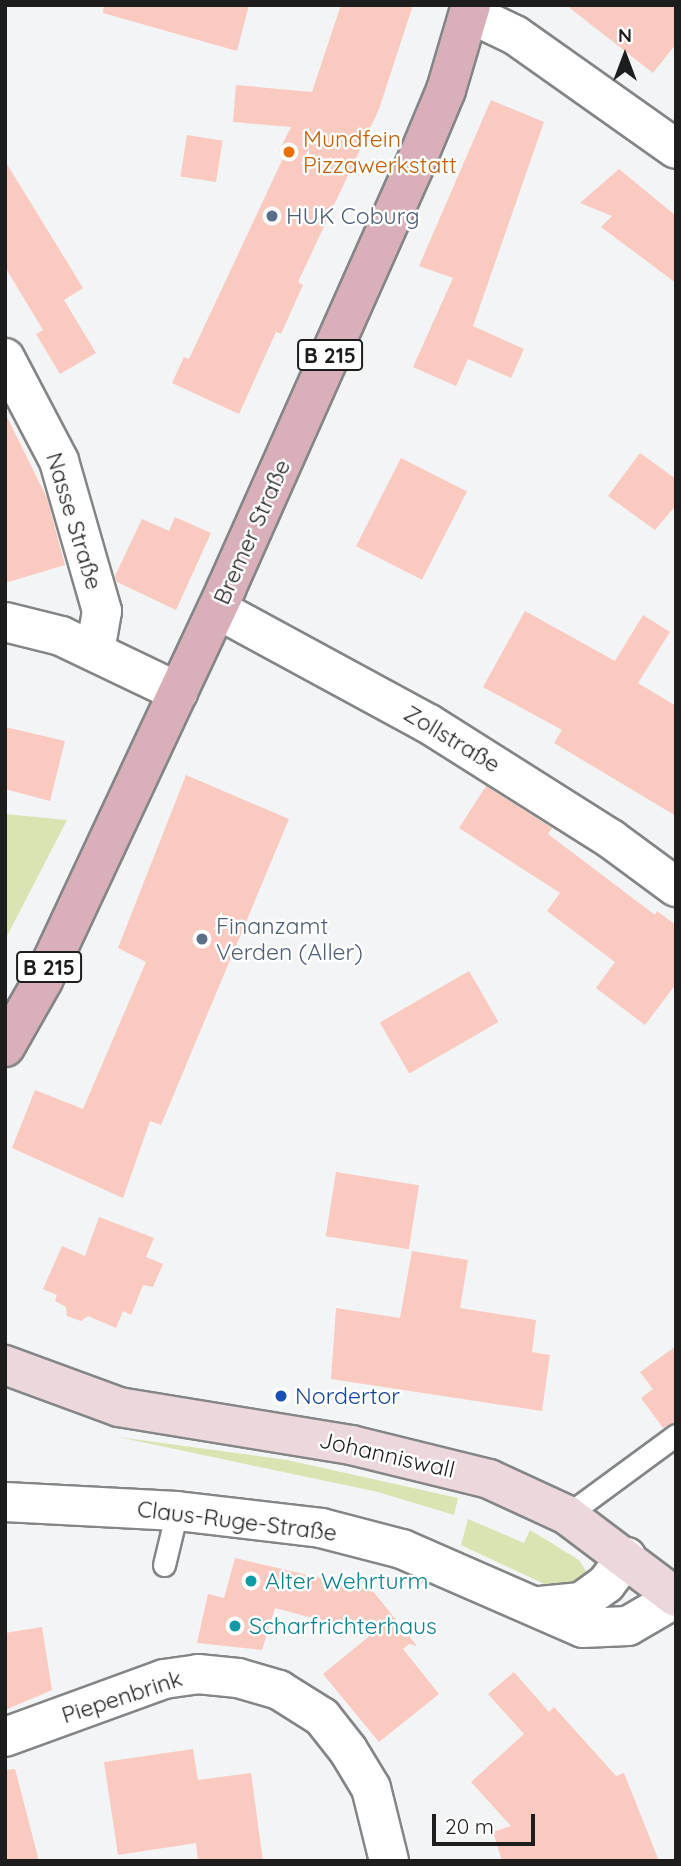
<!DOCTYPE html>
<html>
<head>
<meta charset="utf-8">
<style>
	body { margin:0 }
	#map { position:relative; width:681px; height:1866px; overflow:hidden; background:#f3f4f5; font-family:Quicksand,sans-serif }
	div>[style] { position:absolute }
	.green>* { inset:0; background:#d9e4b2 }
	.building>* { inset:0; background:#fac9bf; transform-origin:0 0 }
	.roads { filter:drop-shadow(2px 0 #848586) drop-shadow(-2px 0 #848586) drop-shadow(0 2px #848586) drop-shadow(0 -2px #848586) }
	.service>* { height:21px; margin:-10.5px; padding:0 10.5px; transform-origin:10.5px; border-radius:10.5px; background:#fff }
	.minor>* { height:38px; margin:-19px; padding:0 19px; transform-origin:19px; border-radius:19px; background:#fff }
	.secondary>* { height:38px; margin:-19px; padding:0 19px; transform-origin:19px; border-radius:19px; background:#ecd7dc }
	.primary>* { height:38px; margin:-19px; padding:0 19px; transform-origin:19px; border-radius:19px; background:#d9afb9 }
	.dots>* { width:19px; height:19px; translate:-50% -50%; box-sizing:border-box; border:4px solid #fff; border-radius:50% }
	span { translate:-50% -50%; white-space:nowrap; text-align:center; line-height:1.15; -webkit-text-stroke:5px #fff; paint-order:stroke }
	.shield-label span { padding:2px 5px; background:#fff; border:2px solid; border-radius:5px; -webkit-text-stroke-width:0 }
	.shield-label { font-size:21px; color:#1d1d1e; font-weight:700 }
	.food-label { font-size:23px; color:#c56008 }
	.left { translate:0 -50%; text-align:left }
	.service-label { font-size:23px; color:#4e5e75 }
	.street-label { font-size:23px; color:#1d1d1e }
	.transit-label { font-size:23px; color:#164399 }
	.culture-label { font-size:23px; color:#0d838f }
	.frame { position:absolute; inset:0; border:7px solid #1d1d1e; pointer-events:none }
	.north { position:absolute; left:590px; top:21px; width:70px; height:70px; -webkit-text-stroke:5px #fff; paint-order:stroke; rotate:0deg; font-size:19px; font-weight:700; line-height:28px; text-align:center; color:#1d1d1e }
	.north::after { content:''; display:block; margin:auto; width:24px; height:32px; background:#1d1d1e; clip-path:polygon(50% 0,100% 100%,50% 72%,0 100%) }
	.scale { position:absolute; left:432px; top:1814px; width:103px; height:32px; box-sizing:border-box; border:4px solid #1d1d1e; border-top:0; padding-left:9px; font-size:21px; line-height:24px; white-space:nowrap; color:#1d1d1e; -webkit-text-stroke:5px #fff; paint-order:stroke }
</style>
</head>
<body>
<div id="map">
	<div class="green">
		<div style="clip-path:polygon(5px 814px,67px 820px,5px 940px)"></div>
		<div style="clip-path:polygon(118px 1437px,287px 1460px,458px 1498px,454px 1515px,378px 1492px)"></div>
		<div style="clip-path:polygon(468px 1519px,524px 1543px,530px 1530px,579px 1560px,586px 1571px,582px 1580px,578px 1586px,553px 1588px,461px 1545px)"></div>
	</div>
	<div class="building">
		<div style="clip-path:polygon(104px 5px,249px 5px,237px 51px,103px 13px)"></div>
		<div style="clip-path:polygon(341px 5px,413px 5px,379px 109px,298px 282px,303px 285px,281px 334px,276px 332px,239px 414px,172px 383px,184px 357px,189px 359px,285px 154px,279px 151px,291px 127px,233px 122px,236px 85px,312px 92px)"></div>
		<div style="clip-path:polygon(566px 5px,676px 5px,676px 44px,653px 73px)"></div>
		<div style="clip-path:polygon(491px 100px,544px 122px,473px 326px,524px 349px,511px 378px,468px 359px,456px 386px,413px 367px,453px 278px,419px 266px)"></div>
		<div style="left:187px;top:135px;width:36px;height:42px;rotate:9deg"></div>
		<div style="clip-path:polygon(5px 161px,83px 288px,64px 300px,96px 353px,60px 374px,36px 334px,43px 330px,5px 267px)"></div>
		<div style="clip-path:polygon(619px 169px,676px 216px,676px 283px,601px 227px,612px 216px,580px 203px)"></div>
		<div style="clip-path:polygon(5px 413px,47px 498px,65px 565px,5px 583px)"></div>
		<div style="clip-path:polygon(640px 453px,676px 479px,676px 505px,655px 530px,608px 496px)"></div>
		<div style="left:401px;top:458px;width:74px;height:99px;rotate:27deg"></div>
		<div style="clip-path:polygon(175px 517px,211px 533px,176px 610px,117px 582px,115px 576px,142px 519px,169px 531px)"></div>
		<div style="clip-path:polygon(525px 611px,615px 661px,643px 615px,670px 632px,638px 683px,676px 706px,676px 816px,554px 743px,562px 730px,483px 687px)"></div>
		<div style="clip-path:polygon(5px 727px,65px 741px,50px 801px,5px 789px)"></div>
		<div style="clip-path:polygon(186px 775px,289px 819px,161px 1125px,150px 1121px,123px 1198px,12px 1148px,35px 1090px,83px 1109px,146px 962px,118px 948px)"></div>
		<div style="clip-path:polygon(486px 786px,552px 828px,548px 834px,655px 915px,657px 911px,676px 925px,676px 984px,645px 1025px,596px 988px,615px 962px,547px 911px,560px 893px,459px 828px)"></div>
		<div style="left:469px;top:971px;width:59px;height:103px;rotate:60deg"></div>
		<div style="left:336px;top:1172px;width:84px;height:65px;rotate:9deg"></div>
		<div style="clip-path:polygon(99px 1217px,154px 1238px,146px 1257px,163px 1264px,153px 1287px,143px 1285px,131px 1315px,123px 1311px,116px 1328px,88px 1316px,81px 1321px,67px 1316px,66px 1307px,55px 1301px,57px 1295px,43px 1289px,62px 1246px,85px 1256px)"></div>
		<div style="clip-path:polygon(412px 1251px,468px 1260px,460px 1308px,536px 1320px,532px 1352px,550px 1355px,542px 1411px,331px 1379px,336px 1308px,400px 1318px)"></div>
		<div style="clip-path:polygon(676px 1346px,676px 1422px,663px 1428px,641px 1398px,653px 1389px,640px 1372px)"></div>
		<div style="clip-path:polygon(235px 1558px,372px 1590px,417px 1646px,409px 1644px,403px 1649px,439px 1694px,379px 1742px,323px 1674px,372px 1634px,275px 1608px,262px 1650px,197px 1643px,208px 1594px,224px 1598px)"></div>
		<div style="clip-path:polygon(42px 1627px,52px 1690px,5px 1710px,5px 1633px)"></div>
		<div style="clip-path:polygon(514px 1672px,549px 1712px,554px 1707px,616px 1776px,624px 1773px,659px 1861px,502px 1861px,493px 1832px,511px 1826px,471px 1782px,524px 1734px,488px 1694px)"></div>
		<div style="clip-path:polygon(193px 1749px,198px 1780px,251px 1773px,263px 1861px,198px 1861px,196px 1843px,118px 1855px,104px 1762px)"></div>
		<div style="clip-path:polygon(15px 1769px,39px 1861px,5px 1861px,5px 1770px)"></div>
	</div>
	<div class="roads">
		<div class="service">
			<div style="left:567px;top:1515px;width:135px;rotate:-36.3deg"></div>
			<div style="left:164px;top:1565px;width:56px;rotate:-76.5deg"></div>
		</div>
		<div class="minor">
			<div style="left:469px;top:13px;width:51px;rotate:25.6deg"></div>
			<div style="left:515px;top:35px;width:197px;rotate:35.3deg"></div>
			<div style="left:5px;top:358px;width:116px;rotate:62.3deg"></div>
			<div style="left:59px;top:461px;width:156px;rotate:74deg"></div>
			<div style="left:102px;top:611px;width:41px;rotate:99.9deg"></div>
			<div style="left:217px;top:609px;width:241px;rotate:28.5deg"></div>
			<div style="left:429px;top:724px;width:215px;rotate:32.3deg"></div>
			<div style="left:611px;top:839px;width:81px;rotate:36.4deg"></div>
			<div style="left:5px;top:622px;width:58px;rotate:14deg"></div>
			<div style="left:61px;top:636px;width:130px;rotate:25.6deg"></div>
			<div style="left:5px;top:1502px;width:172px;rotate:3deg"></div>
			<div style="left:177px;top:1511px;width:145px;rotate:6.7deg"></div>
			<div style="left:321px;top:1528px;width:84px;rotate:14.5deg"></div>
			<div style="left:402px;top:1549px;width:197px;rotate:23.6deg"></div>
			<div style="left:583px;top:1628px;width:45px;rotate:-2.5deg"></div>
			<div style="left:628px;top:1626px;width:56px;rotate:-30.3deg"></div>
			<div style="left:540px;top:1606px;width:41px;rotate:-5.6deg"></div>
			<div style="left:581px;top:1602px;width:31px;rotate:-36deg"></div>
			<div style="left:606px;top:1584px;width:34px;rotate:-53deg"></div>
			<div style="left:5px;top:1737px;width:169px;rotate:-20deg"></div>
			<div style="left:164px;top:1679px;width:34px;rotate:-8deg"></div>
			<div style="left:198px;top:1674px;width:40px;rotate:5.7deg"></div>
			<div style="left:238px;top:1678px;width:43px;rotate:16.3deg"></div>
			<div style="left:279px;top:1690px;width:51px;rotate:32.1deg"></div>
			<div style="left:322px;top:1717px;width:42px;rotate:51.8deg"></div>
			<div style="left:348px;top:1750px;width:44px;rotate:58.8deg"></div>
			<div style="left:371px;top:1788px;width:75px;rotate:76.1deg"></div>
		</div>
		<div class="secondary">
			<div style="left:5px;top:1365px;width:121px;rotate:20.2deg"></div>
			<div style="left:119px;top:1407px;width:235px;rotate:9.3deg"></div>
			<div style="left:351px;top:1445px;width:142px;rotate:13.8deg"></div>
			<div style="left:489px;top:1479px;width:86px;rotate:24.8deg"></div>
			<div style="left:567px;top:1515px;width:136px;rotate:37deg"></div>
		</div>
		<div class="primary">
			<div style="left:5px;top:1047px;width:77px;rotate:-60.4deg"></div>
			<div style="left:43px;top:980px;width:432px;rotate:-64.9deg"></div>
			<div style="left:226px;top:589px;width:460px;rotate:-66deg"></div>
			<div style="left:413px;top:169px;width:86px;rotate:-67.3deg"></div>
			<div style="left:446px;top:90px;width:89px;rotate:-73.6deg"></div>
		</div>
	</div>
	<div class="dots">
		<div style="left:289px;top:152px;background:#e8710a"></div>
		<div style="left:272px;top:216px;background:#5c6f8a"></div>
		<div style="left:202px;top:939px;background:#5c6f8a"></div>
		<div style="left:281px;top:1396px;background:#1a4fb4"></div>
		<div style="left:251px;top:1581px;background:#0f9aa8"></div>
		<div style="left:235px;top:1626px;background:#0f9aa8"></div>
	</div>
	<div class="shield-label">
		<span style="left:330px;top:355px">B 215</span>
		<span style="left:49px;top:967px">B 215</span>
	</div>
	<div class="food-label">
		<span class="left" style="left:303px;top:152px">Mundfein<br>Pizzawerkstatt</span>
	</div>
	<div class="service-label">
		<span class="left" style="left:286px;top:216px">HUK Coburg</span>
		<span class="left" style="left:216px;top:939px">Finanzamt<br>Verden (Aller)</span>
	</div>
	<div class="street-label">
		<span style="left:74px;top:521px;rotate:73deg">Nasse Straße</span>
		<span style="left:252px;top:532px;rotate:-66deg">Bremer Straße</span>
		<span style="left:452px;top:739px;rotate:31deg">Zollstraße</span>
		<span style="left:387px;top:1455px;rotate:13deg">Johanniswall</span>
		<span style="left:237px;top:1521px;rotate:7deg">Claus-Ruge-Straße</span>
		<span style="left:122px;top:1697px;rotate:-18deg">Piepenbrink</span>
	</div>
	<div class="transit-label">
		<span class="left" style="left:295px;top:1396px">Nordertor</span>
	</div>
	<div class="culture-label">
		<span class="left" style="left:265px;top:1581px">Alter Wehrturm</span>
		<span class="left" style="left:249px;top:1626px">Scharfrichterhaus</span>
	</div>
	<div class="frame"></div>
	<div class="north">N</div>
	<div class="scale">20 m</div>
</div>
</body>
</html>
